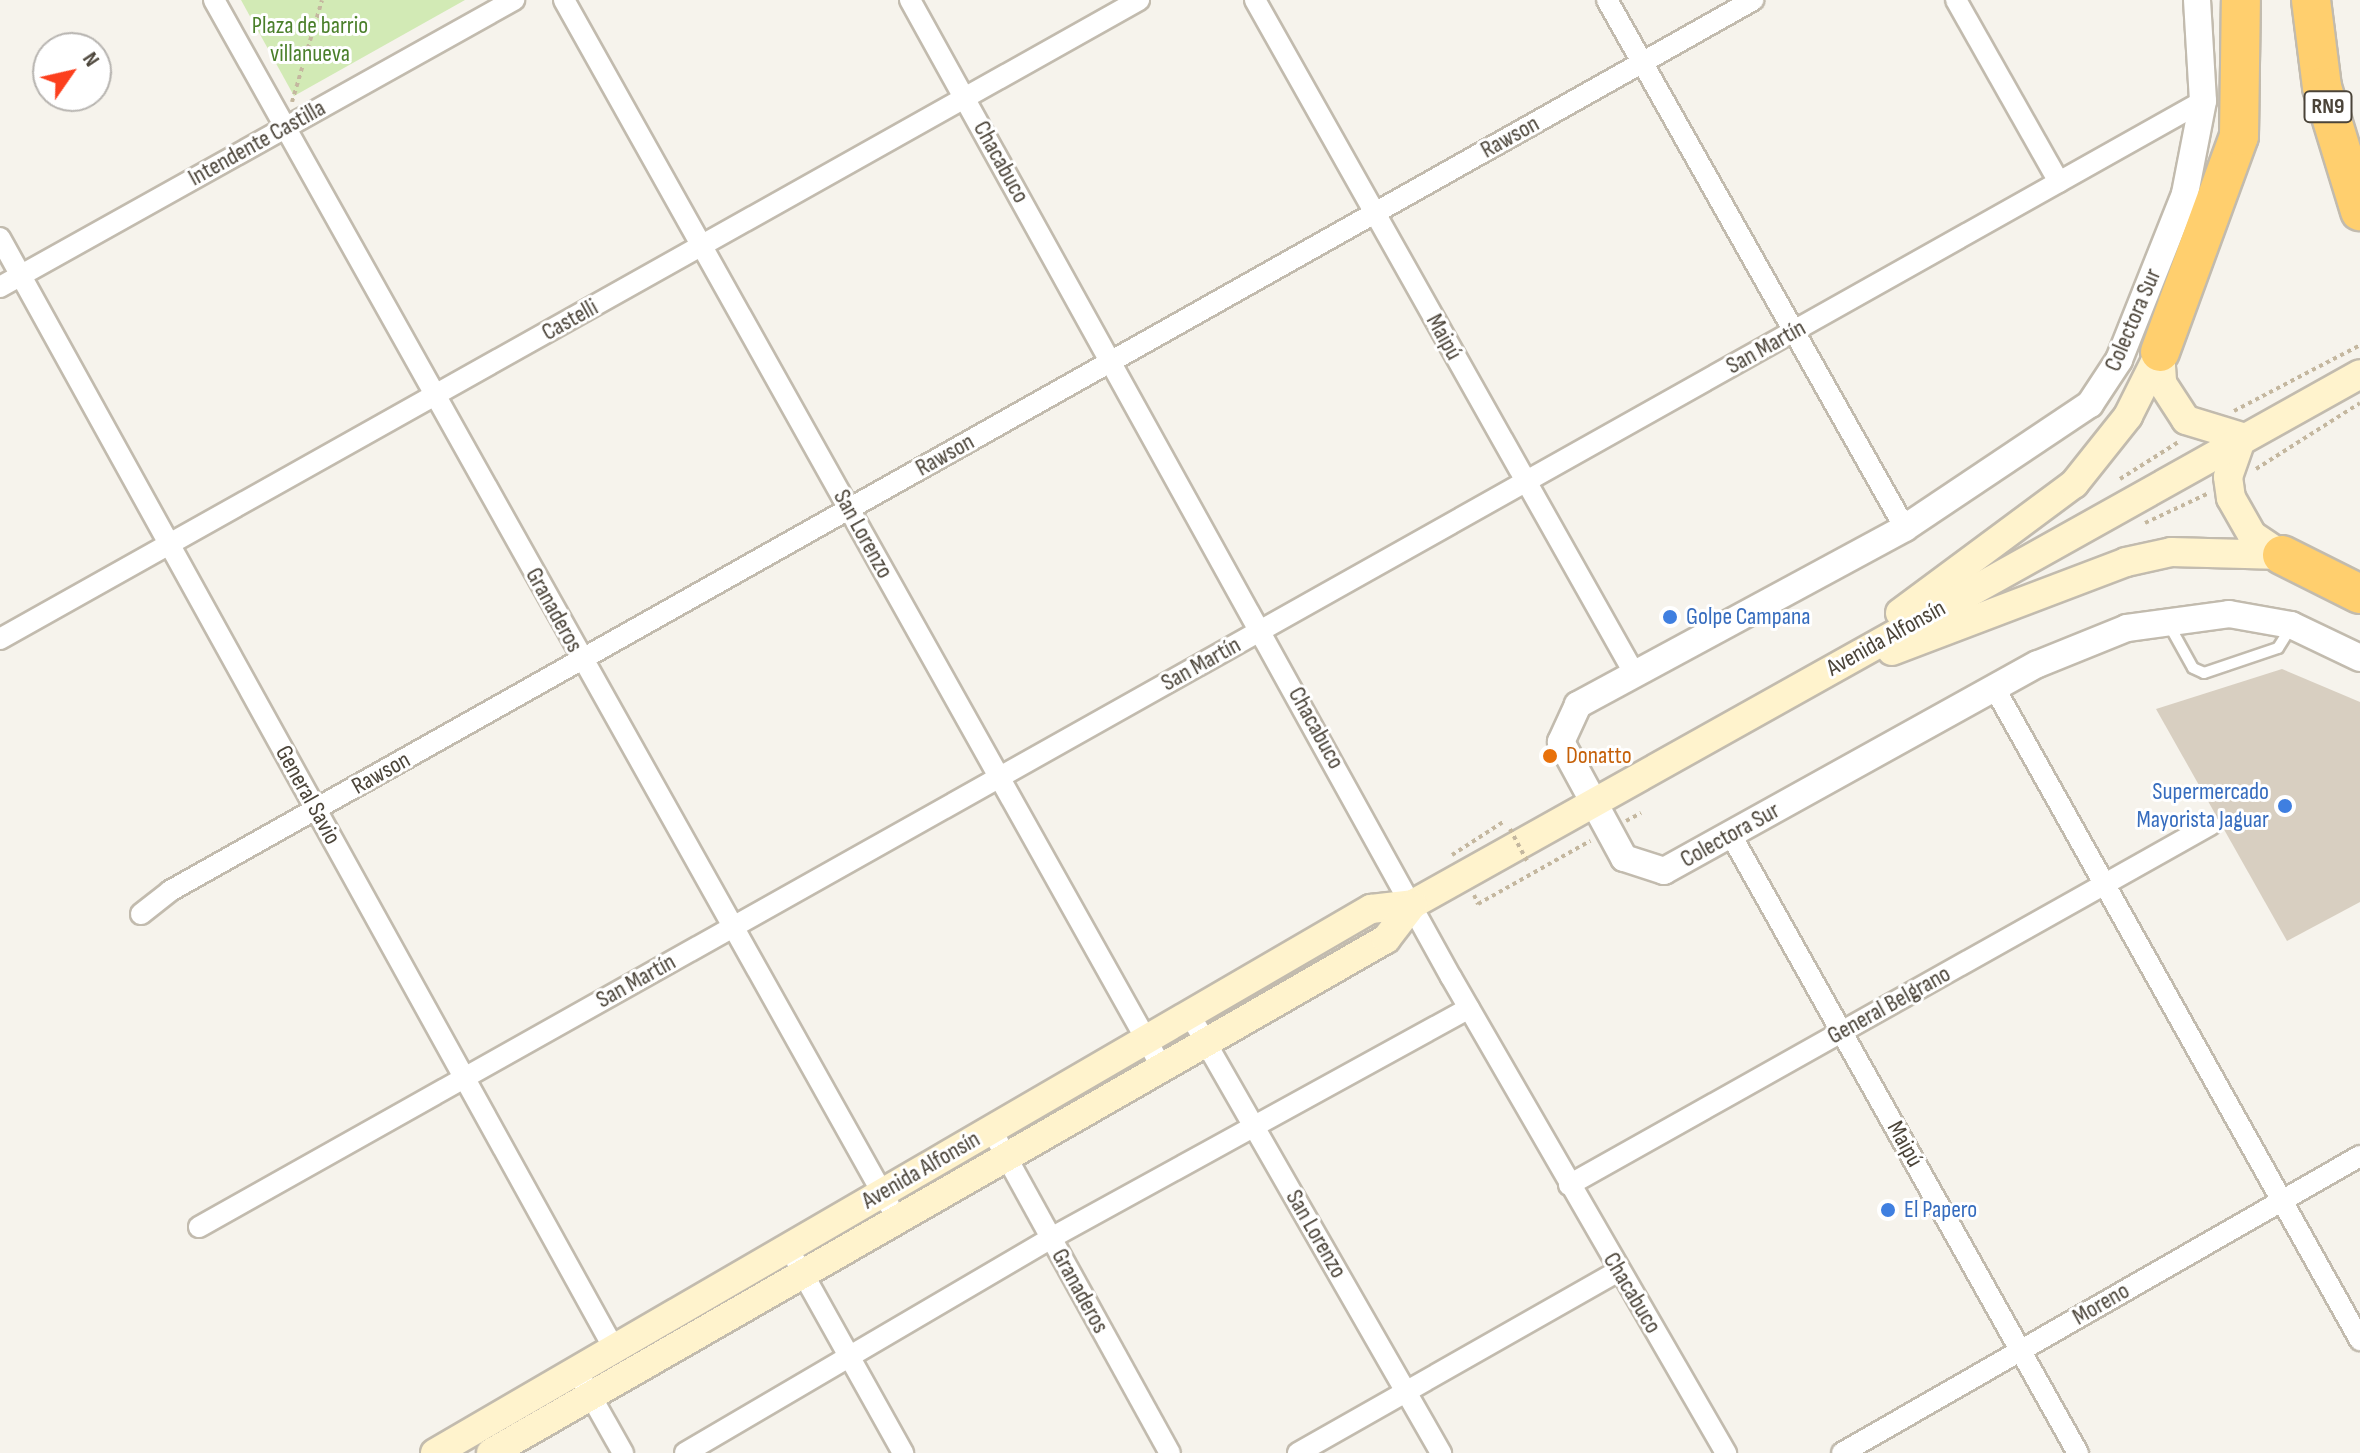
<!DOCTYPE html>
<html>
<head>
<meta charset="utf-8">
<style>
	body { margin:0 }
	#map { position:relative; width:2360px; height:1453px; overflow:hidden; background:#f6f3ec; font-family:"Sofia Sans Condensed",sans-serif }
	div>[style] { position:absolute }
	.green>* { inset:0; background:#d2eab5 }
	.building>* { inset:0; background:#d8cfc1 }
	.path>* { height:4px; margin-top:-2px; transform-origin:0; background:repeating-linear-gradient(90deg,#c4b79f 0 4px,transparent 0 8px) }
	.roads { filter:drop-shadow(2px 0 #c2bbae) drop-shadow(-2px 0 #c2bbae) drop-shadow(0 2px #c2bbae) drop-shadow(0 -2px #c2bbae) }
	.service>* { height:10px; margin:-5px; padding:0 5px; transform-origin:5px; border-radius:5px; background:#fff }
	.minor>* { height:20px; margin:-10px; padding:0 10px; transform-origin:10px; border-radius:10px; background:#fff }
	.tertiary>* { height:26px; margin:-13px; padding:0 13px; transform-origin:13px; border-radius:13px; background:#fff }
	.secondary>* { height:28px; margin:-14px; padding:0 14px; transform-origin:14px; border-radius:14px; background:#fff3cd }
	.motorway>* { height:38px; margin:-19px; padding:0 19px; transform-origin:19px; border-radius:19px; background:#ffcf6e }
	.path-bridge>* { height:4px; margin-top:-2px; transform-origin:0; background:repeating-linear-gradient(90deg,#c4b79f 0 4px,transparent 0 8px) }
	.dots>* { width:22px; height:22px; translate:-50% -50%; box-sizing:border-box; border:4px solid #fff; border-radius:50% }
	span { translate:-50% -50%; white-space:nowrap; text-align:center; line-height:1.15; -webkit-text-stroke:6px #fff; paint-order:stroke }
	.shield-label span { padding:2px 6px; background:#fff; border:2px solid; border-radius:6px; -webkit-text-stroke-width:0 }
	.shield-label { font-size:22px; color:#4b4439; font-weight:700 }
	.park-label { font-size:24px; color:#4a7f2a }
	.street-label { font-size:24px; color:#4b4439 }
	.shop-label { font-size:24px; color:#366cbe }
	.left { translate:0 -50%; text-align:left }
	.right { translate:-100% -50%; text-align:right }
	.food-label { font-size:24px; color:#c56008 }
	.north { position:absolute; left:32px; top:32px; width:80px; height:80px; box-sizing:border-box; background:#fff; border:2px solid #b7b4b0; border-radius:50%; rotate:56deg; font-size:22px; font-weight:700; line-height:32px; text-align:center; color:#4b4439 }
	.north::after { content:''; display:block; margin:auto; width:28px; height:36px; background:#fc3f1d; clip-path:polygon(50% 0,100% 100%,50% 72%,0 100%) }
</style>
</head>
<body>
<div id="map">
	<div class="green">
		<div style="clip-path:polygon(241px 0,465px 0,294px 96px)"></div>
	</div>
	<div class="building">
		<div style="clip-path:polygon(2282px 669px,2360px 702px,2360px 902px,2287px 941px,2156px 709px)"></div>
	</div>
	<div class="path">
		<div style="left:292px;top:102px;width:106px;rotate:-73.6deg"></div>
		<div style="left:2234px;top:411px;width:142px;rotate:-27.6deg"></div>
		<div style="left:2256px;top:469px;width:123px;rotate:-32.4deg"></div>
		<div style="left:2120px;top:479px;width:71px;rotate:-32.3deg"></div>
		<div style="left:2145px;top:523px;width:71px;rotate:-25.1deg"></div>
		<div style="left:1626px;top:821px;width:17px;rotate:-28deg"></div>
		<div style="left:1452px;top:855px;width:61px;rotate:-32.9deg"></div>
		<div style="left:1474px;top:895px;width:10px;rotate:66deg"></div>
		<div style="left:1478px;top:904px;width:129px;rotate:-29.4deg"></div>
	</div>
	<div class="roads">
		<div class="service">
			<div style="left:2168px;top:623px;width:51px;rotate:60.9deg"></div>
			<div style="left:2193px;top:668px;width:12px;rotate:24deg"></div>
			<div style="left:2204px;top:673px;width:78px;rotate:-18.7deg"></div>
			<div style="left:2278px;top:648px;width:25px;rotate:-58deg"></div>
		</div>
		<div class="minor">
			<div style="left:214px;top:0;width:1381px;rotate:60.74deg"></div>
			<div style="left:564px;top:0;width:1224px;rotate:60.75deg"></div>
			<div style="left:910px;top:0;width:1117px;rotate:61.03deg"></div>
			<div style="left:1451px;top:977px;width:550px;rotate:59.98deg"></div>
			<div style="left:1255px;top:0;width:772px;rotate:60.61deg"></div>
			<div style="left:1607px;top:0;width:606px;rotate:60.56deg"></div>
			<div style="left:1956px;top:0;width:209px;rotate:60.5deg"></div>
			<div style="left:0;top:238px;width:1273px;rotate:61.06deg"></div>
			<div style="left:0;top:287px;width:589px;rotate:-29.18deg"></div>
			<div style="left:0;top:639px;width:1306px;rotate:-29.29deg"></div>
			<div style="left:1994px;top:687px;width:749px;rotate:60.73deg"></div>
			<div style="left:1731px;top:835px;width:709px;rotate:60.69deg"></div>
			<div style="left:141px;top:914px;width:37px;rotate:-38deg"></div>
			<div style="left:170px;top:891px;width:1817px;rotate:-29.37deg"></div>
			<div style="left:1190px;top:1015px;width:505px;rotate:60.18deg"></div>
			<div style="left:991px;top:1129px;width:370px;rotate:61.1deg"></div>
			<div style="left:1569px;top:1185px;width:735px;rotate:-29.32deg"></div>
			<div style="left:199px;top:1227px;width:2299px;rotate:-29.33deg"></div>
			<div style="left:797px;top:1263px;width:218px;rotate:60.8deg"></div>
			<div style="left:578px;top:1373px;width:92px;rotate:60.6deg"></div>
			<div style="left:685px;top:1453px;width:424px;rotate:-30.4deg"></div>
			<div style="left:1051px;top:1238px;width:477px;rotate:-28.8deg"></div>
			<div style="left:1298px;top:1453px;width:369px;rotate:-29.6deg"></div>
			<div style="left:1842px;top:1453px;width:597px;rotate:-29.83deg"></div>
		</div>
		<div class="tertiary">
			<div style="left:2197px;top:0;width:101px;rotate:86.6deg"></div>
			<div style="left:2203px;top:101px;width:95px;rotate:101deg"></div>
			<div style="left:2185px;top:194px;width:179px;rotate:111.7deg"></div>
			<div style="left:2119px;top:360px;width:53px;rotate:123.4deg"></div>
			<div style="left:2090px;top:404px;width:223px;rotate:146.2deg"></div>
			<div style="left:1905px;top:528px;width:372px;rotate:151.6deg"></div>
			<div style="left:1578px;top:705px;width:41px;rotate:114.7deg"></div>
			<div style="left:1561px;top:742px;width:132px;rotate:61.5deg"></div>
			<div style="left:1624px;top:858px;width:42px;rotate:18deg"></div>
			<div style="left:1664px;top:871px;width:427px;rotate:-29deg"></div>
			<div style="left:2038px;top:664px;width:96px;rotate:-22deg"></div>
			<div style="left:2127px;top:628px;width:103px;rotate:-7.8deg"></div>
			<div style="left:2229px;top:614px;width:63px;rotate:10.1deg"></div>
			<div style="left:2291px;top:625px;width:76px;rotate:25.6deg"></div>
		</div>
		<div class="secondary">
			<div style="left:2160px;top:352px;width:31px;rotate:86deg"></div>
			<div style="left:2162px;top:383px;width:44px;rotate:57deg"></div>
			<div style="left:2186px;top:420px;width:59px;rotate:16.9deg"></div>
			<div style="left:2242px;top:437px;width:42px;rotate:109.3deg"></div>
			<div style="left:2228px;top:477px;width:21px;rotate:82deg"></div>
			<div style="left:2231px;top:498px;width:43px;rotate:60.4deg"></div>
			<div style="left:2252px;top:535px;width:36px;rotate:34deg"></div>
			<div style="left:1900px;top:613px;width:217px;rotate:-36.6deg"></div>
			<div style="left:2074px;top:484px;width:87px;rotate:-51.5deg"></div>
			<div style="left:2128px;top:416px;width:72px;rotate:-63.4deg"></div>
			<div style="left:1892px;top:651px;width:250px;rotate:-20.8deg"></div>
			<div style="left:2126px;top:562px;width:46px;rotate:-12.5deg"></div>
			<div style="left:2171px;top:552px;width:111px;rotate:1.5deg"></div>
			<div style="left:435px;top:1453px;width:1083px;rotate:-30.17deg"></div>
			<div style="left:1371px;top:909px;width:42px;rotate:-6.8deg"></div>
			<div style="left:1413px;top:904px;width:1085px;rotate:-29.23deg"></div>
			<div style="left:491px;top:1453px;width:1032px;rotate:-29.87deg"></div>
			<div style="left:1386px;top:939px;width:44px;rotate:-52.4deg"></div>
		</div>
		<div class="motorway">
			<div style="left:2311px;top:0;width:88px;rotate:82.8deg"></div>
			<div style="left:2322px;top:87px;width:130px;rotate:73deg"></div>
			<div style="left:2160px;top:352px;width:230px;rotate:-69.9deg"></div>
			<div style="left:2239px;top:136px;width:136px;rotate:-89.2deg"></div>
			<div style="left:2282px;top:555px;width:87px;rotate:26.6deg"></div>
		</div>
	</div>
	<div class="path-bridge">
		<div style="left:1510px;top:829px;width:36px;rotate:62deg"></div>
	</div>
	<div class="dots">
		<div style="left:1670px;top:617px;background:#3f7fe0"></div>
		<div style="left:1550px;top:756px;background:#e8710a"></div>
		<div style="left:2285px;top:806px;background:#3f7fe0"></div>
		<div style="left:1888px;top:1210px;background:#3f7fe0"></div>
	</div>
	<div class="shield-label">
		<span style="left:2328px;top:107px">RN9</span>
	</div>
	<div class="park-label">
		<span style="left:310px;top:40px">Plaza de barrio<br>villanueva</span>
	</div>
	<div class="street-label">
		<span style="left:1510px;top:137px;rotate:-29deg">Rawson</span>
		<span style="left:257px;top:143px;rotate:-29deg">Intendente Castilla</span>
		<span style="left:1001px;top:162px;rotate:61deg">Chacabuco</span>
		<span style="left:570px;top:320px;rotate:-29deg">Castelli</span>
		<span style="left:2133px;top:320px;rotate:-67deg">Colectora Sur</span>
		<span style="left:1444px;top:337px;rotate:61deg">Maipú</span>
		<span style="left:1766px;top:347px;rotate:-29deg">San Martín</span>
		<span style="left:945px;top:455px;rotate:-29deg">Rawson</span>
		<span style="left:863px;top:534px;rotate:61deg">San Lorenzo</span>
		<span style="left:554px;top:610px;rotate:61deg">Granaderos</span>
		<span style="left:1886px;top:638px;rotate:-29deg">Avenida Alfonsín</span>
		<span style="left:1201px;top:664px;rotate:-29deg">San Martín</span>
		<span style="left:1316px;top:728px;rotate:61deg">Chacabuco</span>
		<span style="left:381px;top:773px;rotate:-29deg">Rawson</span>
		<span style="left:308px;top:795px;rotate:61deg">General Savio</span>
		<span style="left:1730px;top:835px;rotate:-29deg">Colectora Sur</span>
		<span style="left:636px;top:981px;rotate:-29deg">San Martín</span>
		<span style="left:1889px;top:1005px;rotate:-29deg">General Belgrano</span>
		<span style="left:1905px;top:1144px;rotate:61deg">Maipú</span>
		<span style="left:921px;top:1170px;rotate:-30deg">Avenida Alfonsín</span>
		<span style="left:1316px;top:1234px;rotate:60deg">San Lorenzo</span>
		<span style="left:1080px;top:1291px;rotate:61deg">Granaderos</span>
		<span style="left:1632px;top:1293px;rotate:59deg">Chacabuco</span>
		<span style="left:2101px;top:1304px;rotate:-30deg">Moreno</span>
	</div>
	<div class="shop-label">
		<span class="left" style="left:1686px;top:617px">Golpe Campana</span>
		<span class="right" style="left:2269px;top:806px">Supermercado<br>Mayorista Jaguar</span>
		<span class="left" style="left:1904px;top:1210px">El Papero</span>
	</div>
	<div class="food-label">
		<span class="left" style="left:1566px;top:756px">Donatto</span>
	</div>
	<div class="north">N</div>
</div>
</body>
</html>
